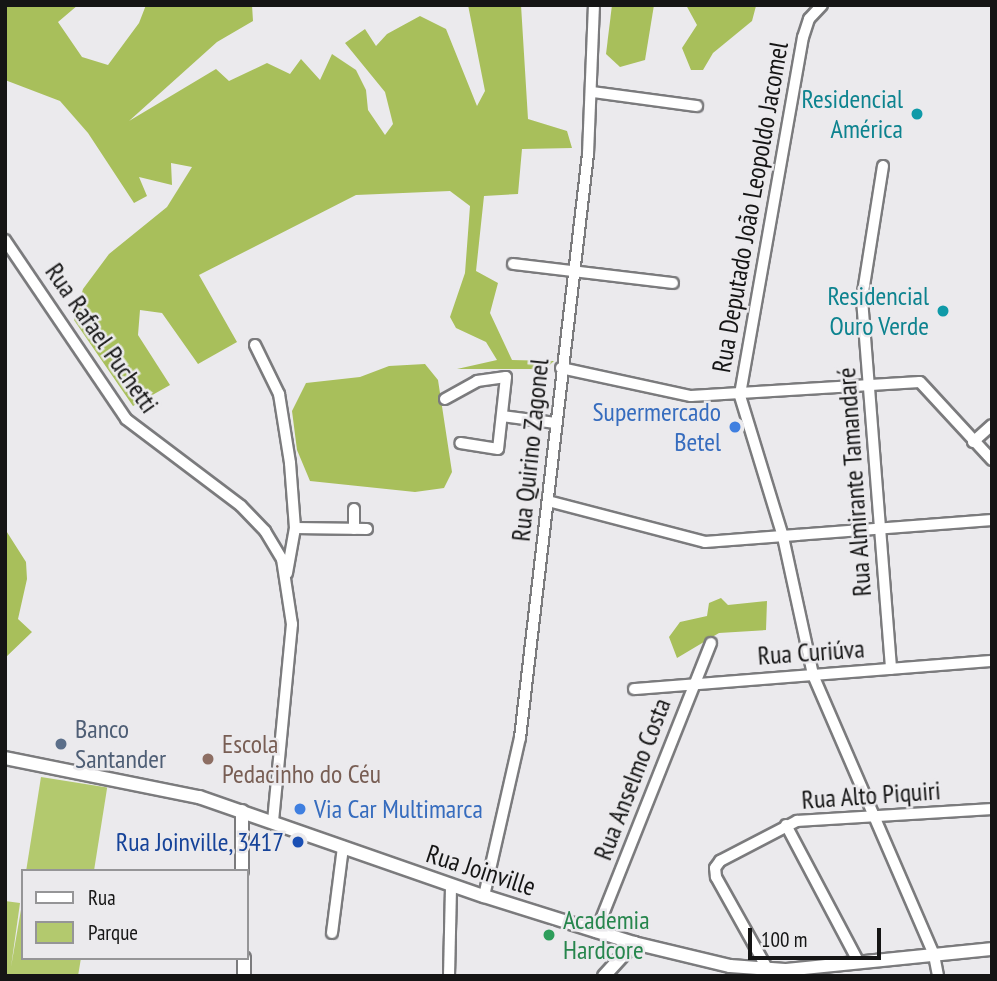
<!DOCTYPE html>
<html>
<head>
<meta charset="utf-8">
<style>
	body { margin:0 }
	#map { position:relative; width:997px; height:981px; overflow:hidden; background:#ebeaed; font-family:"PT Sans Narrow",sans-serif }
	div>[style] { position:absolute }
	.green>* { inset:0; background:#b3c96e; transform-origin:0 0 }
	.forest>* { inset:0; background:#a8bf5b }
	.roads { filter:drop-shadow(2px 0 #7b7b7d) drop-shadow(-2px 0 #7b7b7d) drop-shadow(0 2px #7b7b7d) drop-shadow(0 -2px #7b7b7d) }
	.minor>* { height:10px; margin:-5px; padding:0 5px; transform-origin:5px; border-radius:5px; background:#fff }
	.major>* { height:12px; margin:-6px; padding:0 6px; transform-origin:6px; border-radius:6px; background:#fff }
	.dots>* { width:19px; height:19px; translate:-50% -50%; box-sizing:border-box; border:4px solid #ebeaed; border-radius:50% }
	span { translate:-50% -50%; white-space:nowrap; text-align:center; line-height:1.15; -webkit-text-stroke:5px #ebeaed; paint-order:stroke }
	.culture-label { font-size:26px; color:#0d838f }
	.right { translate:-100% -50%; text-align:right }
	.street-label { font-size:26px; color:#151515 }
	.shop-label { font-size:26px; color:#366cbe }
	.left { translate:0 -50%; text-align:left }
	.service-label { font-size:26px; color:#4e5e75 }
	.education-label { font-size:26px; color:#785e54 }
	.transit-label { font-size:26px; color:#164399 }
	.leisure-label { font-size:26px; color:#27864d }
	.frame { position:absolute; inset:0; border:7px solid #151515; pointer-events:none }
	.legend { position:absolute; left:21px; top:869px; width:228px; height:91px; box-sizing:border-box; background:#ebeaed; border:2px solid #959597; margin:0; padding:9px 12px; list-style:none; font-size:21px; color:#151515 }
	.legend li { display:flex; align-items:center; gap:14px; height:35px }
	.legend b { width:35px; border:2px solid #959597 }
	.scale { position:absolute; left:748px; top:928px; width:133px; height:32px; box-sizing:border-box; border:4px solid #151515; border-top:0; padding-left:9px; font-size:21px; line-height:24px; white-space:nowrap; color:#151515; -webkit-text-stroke:5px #ebeaed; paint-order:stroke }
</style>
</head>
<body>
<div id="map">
	<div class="green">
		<div style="left:41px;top:777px;width:67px;height:95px;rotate:9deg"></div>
		<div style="clip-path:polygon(23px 898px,23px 958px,81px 958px,78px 976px,5px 976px,5px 901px,20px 903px,11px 967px)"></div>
	</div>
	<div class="forest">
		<div style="clip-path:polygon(5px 5px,78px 5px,58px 22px,82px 57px,108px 65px,139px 23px,146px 5px,252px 5px,253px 21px,217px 42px,129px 121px,216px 69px,229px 81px,267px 63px,290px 74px,301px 59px,320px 80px,332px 54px,356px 70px,366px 90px,368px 110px,385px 135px,393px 124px,385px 92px,345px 43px,365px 29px,376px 46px,387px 34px,420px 16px,446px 29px,477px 106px,485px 91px,468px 5px,521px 5px,528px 119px,567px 131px,572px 148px,522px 149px,518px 194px,484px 196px,476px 271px,498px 283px,490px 313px,512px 360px,554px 361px,545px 369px,457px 369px,497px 360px,486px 342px,456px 328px,450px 317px,465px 273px,470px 206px,450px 191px,356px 195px,199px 275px,237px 342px,198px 364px,162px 313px,140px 310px,138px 335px,170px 385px,133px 406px,74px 320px,83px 289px,109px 254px,167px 207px,192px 167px,171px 163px,172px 185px,139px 177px,147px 196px,134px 203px,88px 133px,60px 101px,5px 80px)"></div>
		<div style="clip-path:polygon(612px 5px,654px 5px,645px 60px,620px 67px,606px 54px)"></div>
		<div style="clip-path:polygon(686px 5px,755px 5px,756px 6px,752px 21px,713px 53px,703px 70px,691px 70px,682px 48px,697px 25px)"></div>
		<div style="clip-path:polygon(425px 364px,438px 380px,452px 472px,444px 488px,415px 492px,310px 481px,297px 450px,292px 411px,306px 383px,360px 377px,389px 366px)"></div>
		<div style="clip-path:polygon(5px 529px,26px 562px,27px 579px,18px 619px,32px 632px,5px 658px)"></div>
		<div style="clip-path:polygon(721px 598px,728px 605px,767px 601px,766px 630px,719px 633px,677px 658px,669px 637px,680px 622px,707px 616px,709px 603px)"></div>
	</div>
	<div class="roads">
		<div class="minor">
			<div style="left:822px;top:5px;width:19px;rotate:133deg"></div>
			<div style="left:809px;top:19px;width:19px;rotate:108deg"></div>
			<div style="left:803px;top:37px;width:364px;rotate:100deg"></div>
			<div style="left:740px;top:396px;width:147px;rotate:73deg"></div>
			<div style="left:783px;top:537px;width:141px;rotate:77.7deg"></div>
			<div style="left:813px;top:675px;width:305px;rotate:66.6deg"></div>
			<div style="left:934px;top:955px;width:21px;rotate:79deg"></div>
			<div style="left:593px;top:92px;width:105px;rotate:7.7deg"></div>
			<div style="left:883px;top:166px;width:135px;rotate:99deg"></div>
			<div style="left:862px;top:299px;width:371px;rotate:85.5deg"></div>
			<div style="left:5px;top:240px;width:216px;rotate:55.9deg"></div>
			<div style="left:126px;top:419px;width:144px;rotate:37.1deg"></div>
			<div style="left:241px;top:506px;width:35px;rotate:46deg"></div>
			<div style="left:265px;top:531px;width:33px;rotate:59deg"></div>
			<div style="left:282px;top:559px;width:66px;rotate:81.3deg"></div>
			<div style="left:292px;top:624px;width:199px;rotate:95.5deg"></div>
			<div style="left:513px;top:264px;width:161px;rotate:6.8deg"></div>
			<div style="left:255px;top:345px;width:55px;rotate:63.9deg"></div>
			<div style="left:279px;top:394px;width:70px;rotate:80.9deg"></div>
			<div style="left:290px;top:463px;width:65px;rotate:85.6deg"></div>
			<div style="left:295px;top:528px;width:46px;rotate:100.1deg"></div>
			<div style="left:561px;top:368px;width:133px;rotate:12.2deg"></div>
			<div style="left:691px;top:396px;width:229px;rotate:-3.5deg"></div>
			<div style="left:920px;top:382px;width:106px;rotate:47.3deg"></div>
			<div style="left:445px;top:399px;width:37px;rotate:-29deg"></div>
			<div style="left:477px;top:381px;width:29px;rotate:-8deg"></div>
			<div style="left:506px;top:377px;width:72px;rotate:96.3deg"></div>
			<div style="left:498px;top:449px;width:38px;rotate:-171deg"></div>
			<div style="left:502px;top:416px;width:54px;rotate:7.4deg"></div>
			<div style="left:973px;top:442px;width:25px;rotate:-42deg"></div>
			<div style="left:548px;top:501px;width:162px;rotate:14.6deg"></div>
			<div style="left:705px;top:542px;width:288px;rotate:-4.4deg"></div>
			<div style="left:354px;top:509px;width:20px;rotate:90deg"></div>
			<div style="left:295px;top:528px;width:72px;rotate:0.8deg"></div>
			<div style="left:634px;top:689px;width:359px;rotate:-4.5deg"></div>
			<div style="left:786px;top:825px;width:156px;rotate:62.1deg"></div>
			<div style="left:484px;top:896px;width:162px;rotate:-77.2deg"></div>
			<div style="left:520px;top:738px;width:588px;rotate:-83.36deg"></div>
			<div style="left:588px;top:154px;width:149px;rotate:-87.7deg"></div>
			<div style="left:596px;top:932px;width:311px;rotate:-68.3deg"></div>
			<div style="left:332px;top:933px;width:87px;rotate:-82.7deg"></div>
			<div style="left:768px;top:970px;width:107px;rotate:-119.2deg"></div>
			<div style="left:716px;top:877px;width:9px;rotate:-96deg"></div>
			<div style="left:715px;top:868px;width:9px;rotate:-54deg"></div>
			<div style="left:720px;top:861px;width:87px;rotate:-27.5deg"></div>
			<div style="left:797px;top:821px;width:195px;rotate:-3.5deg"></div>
			<div style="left:449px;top:976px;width:91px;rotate:-88.7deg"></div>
		</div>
		<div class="major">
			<div style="left:5px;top:758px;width:198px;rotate:11.4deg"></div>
			<div style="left:199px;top:797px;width:302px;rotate:19.2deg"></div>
			<div style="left:484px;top:896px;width:157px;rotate:17.4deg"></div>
			<div style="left:634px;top:943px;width:99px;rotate:13.5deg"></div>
			<div style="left:730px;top:966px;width:55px;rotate:4.2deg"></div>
			<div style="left:785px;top:970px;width:208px;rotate:-5.8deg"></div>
			<div style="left:242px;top:811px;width:60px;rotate:90deg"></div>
			<div style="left:244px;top:958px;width:18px;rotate:90deg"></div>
			<div style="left:604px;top:976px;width:45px;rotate:-47.7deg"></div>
		</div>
	</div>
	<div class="dots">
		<div style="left:917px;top:114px;background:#0f9aa8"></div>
		<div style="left:943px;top:311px;background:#0f9aa8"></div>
		<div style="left:735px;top:427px;background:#3f7fe0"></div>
		<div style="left:61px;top:744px;background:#5c6f8a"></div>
		<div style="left:208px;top:759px;background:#8d6e63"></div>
		<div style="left:300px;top:809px;background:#3f7fe0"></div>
		<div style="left:298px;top:842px;background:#1a4fb4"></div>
		<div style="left:549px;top:935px;background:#2e9e5b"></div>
	</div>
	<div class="culture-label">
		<span class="right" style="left:903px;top:114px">Residencial<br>América</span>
		<span class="right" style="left:929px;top:311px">Residencial<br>Ouro Verde</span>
	</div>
	<div class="street-label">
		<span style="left:750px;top:207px;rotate:-80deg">Rua Deputado João Leopoldo Jacomel</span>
		<span style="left:102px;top:338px;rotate:55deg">Rua Rafael Puchetti</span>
		<span style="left:530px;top:450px;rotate:-84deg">Rua Quirino Zagonel</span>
		<span style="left:854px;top:482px;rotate:-94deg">Rua Almirante Tamandaré</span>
		<span style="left:811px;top:652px;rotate:-4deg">Rua Curiúva</span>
		<span style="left:632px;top:779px;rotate:-69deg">Rua Anselmo Costa</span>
		<span style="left:871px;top:795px;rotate:-4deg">Rua Alto Piquiri</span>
		<span style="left:481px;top:870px;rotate:18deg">Rua Joinville</span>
	</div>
	<div class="shop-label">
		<span class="right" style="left:721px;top:427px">Supermercado<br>Betel</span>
		<span class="left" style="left:314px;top:809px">Via Car Multimarca</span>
	</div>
	<div class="service-label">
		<span class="left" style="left:75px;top:744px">Banco<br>Santander</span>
	</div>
	<div class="education-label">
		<span class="left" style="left:222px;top:759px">Escola<br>Pedacinho do Céu</span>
	</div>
	<div class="transit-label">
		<span class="right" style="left:284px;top:842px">Rua Joinville, 3417</span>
	</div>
	<div class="leisure-label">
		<span class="left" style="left:563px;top:935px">Academia<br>Hardcore</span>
	</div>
	<div class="frame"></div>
	<ul class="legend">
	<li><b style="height:9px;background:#fff"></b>Rua</li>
	<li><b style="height:19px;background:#b3c96e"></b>Parque</li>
	</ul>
	<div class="scale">100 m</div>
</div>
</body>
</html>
